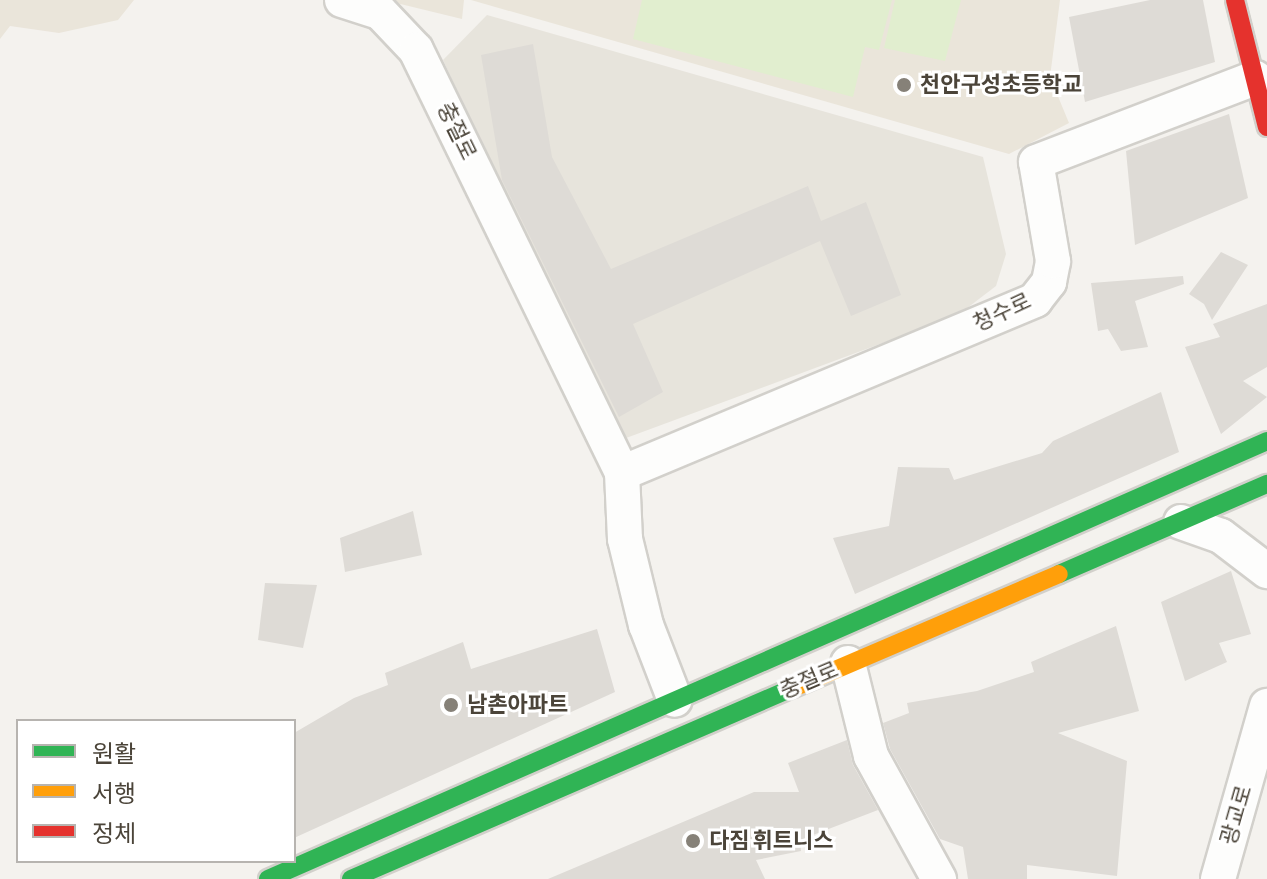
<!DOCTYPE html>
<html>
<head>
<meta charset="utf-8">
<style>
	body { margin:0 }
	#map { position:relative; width:1267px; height:879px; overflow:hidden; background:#f4f2ee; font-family:"Asap Condensed","Noto Sans KR",sans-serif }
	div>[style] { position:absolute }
	.residential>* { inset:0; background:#e7e4dc }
	.education>* { inset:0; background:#eae5da }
	.green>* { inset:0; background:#e1eecf }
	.building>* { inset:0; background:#dedbd6 }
	.roads { filter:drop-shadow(2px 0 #d2d0cb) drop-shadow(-2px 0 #d2d0cb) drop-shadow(0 2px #d2d0cb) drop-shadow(0 -2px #d2d0cb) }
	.street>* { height:34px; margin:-17px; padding:0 17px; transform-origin:17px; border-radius:17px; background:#fdfdfc }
	.fast>* { height:18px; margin:-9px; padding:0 9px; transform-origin:9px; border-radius:9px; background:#30b455 }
	.slow>* { height:18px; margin:-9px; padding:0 9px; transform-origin:9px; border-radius:9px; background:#ff9f0a }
	.jam>* { height:18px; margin:-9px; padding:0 9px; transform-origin:9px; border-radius:9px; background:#e5322d }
	.dots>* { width:22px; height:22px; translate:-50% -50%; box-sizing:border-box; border:4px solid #fff; border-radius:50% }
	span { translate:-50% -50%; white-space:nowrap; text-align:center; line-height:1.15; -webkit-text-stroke:6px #fff; paint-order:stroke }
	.poi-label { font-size:22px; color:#4b4439; font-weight:700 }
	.left { translate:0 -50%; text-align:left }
	.street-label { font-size:22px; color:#4b4439 }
	.legend { position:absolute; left:16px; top:719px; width:280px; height:144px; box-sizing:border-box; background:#fff; border:2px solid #b7b4b0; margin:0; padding:10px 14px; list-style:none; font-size:24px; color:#4b4439 }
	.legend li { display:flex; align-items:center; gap:16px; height:40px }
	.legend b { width:40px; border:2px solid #b7b4b0 }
</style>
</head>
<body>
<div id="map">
	<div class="residential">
		<div style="clip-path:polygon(487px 15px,983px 157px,1006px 254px,996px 286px,958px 315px,618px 441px,443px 60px)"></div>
	</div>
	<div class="education">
		<div style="clip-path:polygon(0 0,134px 0,118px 20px,59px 33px,10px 26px,0 39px)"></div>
		<div style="clip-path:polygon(384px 0,464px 0,462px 19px)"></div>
		<div style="clip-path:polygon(471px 0,1060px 0,1050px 77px,1069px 123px,1009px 154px)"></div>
	</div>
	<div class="green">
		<div style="clip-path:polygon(642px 0,892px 0,879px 50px,865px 47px,853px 97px,633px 39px)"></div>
		<div style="clip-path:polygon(895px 0,961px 0,945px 61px,884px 48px)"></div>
	</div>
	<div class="building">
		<div style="clip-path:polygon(1150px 0,1203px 0,1215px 62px,1085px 102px,1069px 17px)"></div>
		<div style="clip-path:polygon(533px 44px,552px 157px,611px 269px,808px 186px,821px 221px,866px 202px,901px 295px,851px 316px,820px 241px,633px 324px,663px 392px,619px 417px,502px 180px,481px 55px)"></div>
		<div style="clip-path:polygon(1229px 114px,1248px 198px,1135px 245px,1126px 151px)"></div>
		<div style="clip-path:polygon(1221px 252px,1248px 265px,1212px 320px,1204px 304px,1189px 294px)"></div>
		<div style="clip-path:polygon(1183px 276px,1184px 284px,1135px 301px,1148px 347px,1121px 351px,1108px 329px,1098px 331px,1091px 283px)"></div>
		<div style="clip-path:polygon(1267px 304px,1267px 367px,1243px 381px,1267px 397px,1221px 434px,1185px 347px,1220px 337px,1213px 324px)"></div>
		<div style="clip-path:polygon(1161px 392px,1179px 452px,855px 594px,833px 538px,889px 526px,898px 467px,949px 468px,954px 480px,1042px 453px,1053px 441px)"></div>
		<div style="clip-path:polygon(413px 511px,422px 555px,345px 572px,340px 538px)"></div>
		<div style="clip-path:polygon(1231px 571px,1251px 634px,1219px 643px,1227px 662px,1185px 681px,1161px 602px)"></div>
		<div style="clip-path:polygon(265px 583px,317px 585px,303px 648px,258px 640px)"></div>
		<div style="clip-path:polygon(1116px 626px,1139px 711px,1058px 733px,1127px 761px,1117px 876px,1027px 865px,1027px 879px,968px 879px,963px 847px,940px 839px,890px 749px,883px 723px,909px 713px,907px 703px,977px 691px,1034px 672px,1031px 662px)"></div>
		<div style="clip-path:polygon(597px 629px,615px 692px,294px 838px,294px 733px,354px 698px,388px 685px,385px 673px,463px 642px,471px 669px)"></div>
		<div style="clip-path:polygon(847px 740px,853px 765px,878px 810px,800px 840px,801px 851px,756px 860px,765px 879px,548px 879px,754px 792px,799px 792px,788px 763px)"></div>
	</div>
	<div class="roads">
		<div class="street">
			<div style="left:342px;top:0;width:40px;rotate:18deg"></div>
			<div style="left:380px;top:12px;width:52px;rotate:46.5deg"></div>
			<div style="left:416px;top:50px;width:470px;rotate:64deg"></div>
			<div style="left:622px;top:473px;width:66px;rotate:87.4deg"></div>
			<div style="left:625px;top:539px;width:89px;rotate:76.3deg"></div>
			<div style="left:646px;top:625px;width:80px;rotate:68.9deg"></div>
			<div style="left:622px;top:473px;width:448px;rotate:-22.7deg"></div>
			<div style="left:1035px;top:300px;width:23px;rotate:-52deg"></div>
			<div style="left:1049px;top:282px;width:21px;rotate:-79deg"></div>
			<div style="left:1053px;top:261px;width:100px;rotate:-99.7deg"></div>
			<div style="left:1036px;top:162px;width:235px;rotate:-21deg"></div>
			<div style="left:1181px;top:522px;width:42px;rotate:19.3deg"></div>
			<div style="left:1221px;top:536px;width:58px;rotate:37.3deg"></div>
			<div style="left:848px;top:663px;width:96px;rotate:76.1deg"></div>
			<div style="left:871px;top:756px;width:141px;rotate:61.1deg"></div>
			<div style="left:1218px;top:879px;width:180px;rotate:-74.2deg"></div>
		</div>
		<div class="fast">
			<div style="left:1059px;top:574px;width:227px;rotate:-23.4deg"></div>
			<div style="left:268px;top:879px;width:1091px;rotate:-23.67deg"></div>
			<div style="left:351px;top:879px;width:482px;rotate:-23.4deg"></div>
		</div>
		<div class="slow">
			<div style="left:793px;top:688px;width:289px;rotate:-23.2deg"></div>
		</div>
		<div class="jam">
			<div style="left:1235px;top:0;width:131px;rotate:75.9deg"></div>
		</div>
	</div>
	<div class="dots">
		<div style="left:904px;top:85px;background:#868178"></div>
		<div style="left:451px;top:705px;background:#868178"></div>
		<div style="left:693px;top:841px;background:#868178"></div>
	</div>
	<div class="poi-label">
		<span class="left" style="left:920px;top:85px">천안구성초등학교</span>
		<span class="left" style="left:467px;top:705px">남촌아파트</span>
		<span class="left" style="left:709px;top:841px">다짐 휘트니스</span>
	</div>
	<div class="street-label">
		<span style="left:457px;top:131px;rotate:64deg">충절로</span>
		<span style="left:1002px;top:312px;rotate:-25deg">청수로</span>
		<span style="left:809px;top:680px;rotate:-23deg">충절로</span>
		<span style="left:1236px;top:815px;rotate:-74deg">광교로</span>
	</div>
	<ul class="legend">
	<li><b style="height:10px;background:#30b455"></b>원활</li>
	<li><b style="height:10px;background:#ff9f0a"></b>서행</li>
	<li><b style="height:10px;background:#e5322d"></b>정체</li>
	</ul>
</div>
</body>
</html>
